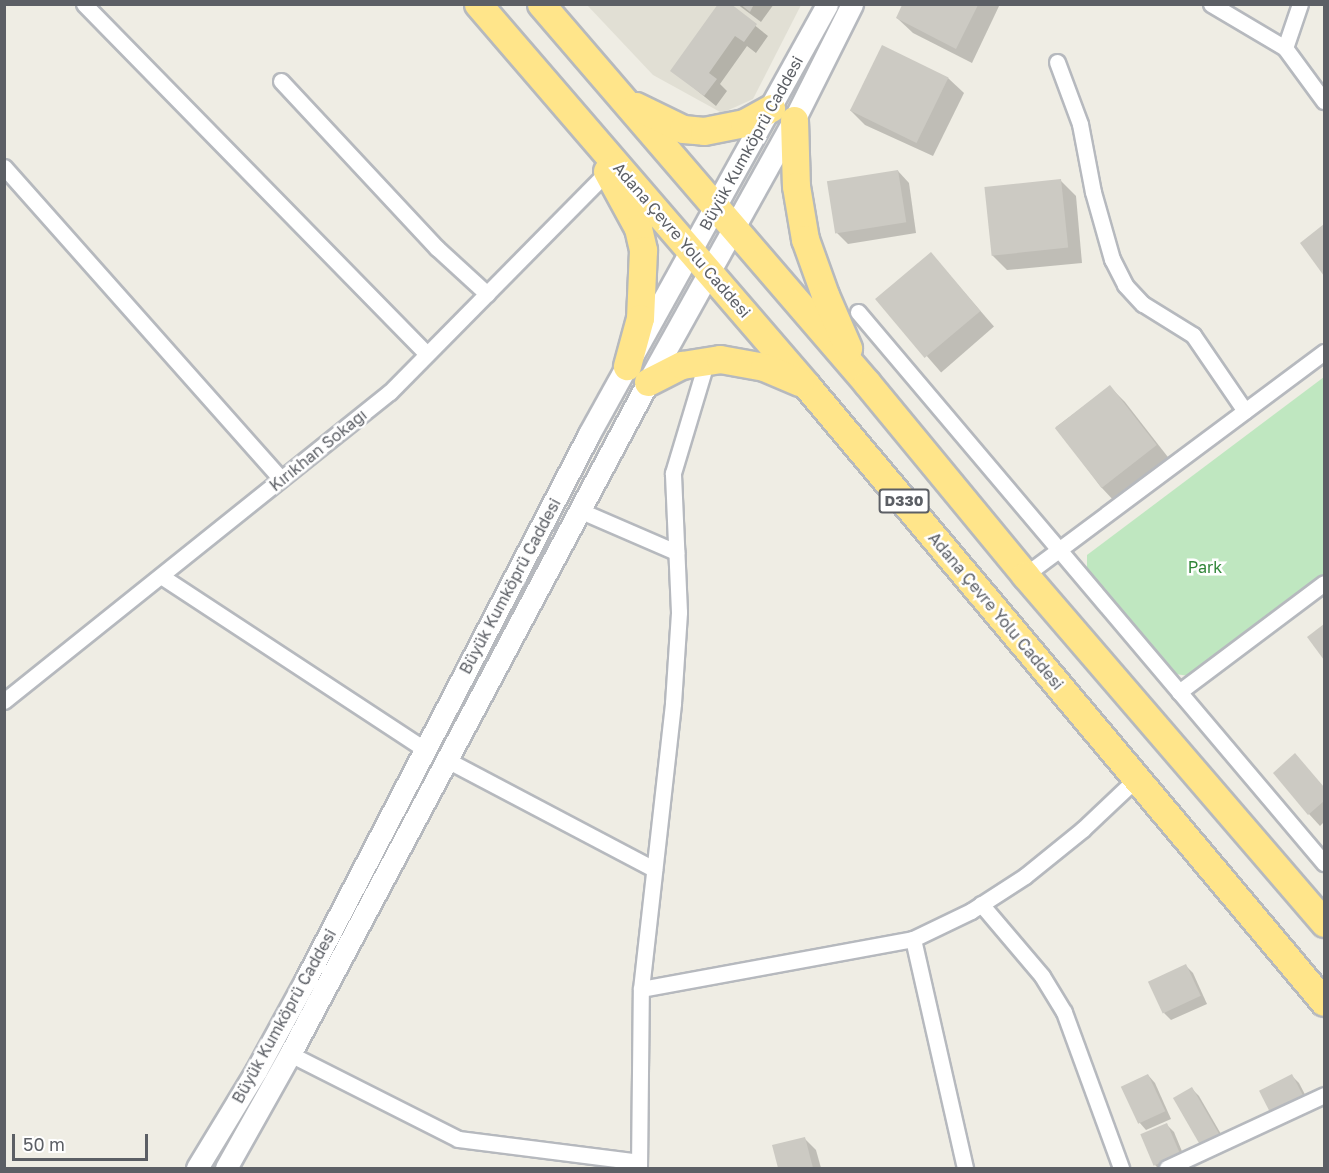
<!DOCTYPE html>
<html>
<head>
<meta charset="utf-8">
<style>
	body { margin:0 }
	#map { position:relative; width:1329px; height:1173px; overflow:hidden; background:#efede4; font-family:"Golos Text",sans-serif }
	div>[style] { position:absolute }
	.education>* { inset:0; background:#e1dfd4 }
	.green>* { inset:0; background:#bfe7c0 }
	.shadow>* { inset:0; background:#0003; transform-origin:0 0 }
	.building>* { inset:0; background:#cccac3; transform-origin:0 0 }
	.roads { filter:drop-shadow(2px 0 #b6b9be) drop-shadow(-2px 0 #b6b9be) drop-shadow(0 2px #b6b9be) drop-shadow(0 -2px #b6b9be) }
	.street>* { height:15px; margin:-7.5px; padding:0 7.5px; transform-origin:7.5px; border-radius:7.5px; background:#fff }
	.secondary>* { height:21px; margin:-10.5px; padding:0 10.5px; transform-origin:10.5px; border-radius:10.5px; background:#fff }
	.highway>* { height:27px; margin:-13.5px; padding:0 13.5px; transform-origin:13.5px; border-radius:13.5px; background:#ffe58a }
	span { translate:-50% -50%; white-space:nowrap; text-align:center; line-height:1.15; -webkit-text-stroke:5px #fff; paint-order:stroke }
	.shield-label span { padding:2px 4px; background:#fff; border:2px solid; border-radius:4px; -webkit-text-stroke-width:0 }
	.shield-label { font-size:15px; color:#5c5f65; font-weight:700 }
	.street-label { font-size:16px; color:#5c5f65 }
	.park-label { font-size:16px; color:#318639 }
	.frame { position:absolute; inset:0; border:6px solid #5c5f65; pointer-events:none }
	.scale { position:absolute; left:12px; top:1134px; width:136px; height:27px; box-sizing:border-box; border:3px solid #5c5f65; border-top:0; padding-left:8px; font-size:18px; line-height:21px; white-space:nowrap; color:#5c5f65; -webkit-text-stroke:4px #fff; paint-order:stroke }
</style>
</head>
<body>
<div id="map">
	<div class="education">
		<div style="clip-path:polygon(587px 5px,801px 5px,753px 99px,722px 113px,653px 75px)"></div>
	</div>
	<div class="green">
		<div style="clip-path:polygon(1324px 377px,1324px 575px,1197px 677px,1175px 674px,1087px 573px,1087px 555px)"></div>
	</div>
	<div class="shadow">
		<div style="clip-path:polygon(728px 4px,768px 36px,756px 53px,747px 46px,720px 84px,727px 91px,716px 106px,672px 70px)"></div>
		<div style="clip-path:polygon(737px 4px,774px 4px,761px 22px)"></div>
		<div style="clip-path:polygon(904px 4px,1000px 4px,972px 63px,913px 33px,897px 18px)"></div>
		<div style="clip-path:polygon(948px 78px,964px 93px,933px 156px,865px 125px,850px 110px)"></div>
		<div style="clip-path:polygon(898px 171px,909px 183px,916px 233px,848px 244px,836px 232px)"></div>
		<div style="clip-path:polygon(1060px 180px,1076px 196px,1082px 263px,1007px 270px,992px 255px)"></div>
		<div style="clip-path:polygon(1324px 226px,1324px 273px,1302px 243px)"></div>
		<div style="left:931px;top:254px;width:96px;height:70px;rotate:49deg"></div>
		<div style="clip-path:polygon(1110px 387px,1125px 402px,1171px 461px,1116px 503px,1101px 487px,1056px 427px)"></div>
		<div style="clip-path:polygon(1295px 755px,1324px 788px,1324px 822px,1320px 826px,1309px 814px)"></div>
		<div style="clip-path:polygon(1186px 966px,1193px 973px,1207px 1004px,1171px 1020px,1164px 1013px)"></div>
		<div style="clip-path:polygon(1148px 1075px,1155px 1083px,1171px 1119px,1146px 1130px,1139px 1122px)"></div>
		<div style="clip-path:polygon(1292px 1076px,1299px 1083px,1312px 1108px,1281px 1124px,1274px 1117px)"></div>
		<div style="clip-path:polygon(1192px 1089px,1199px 1096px,1225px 1141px,1201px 1144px)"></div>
		<div style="clip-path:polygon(1166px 1124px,1174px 1132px,1186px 1161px,1169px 1168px,1158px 1168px,1154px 1164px)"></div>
		<div style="clip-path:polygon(805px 1139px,816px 1150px,821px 1168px,779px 1168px,774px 1146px)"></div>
	</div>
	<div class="building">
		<div style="clip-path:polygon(718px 4px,731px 4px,757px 24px,744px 42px,735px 36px,709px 73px,717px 79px,704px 96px,670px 71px)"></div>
		<div style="clip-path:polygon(740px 4px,754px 4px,750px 12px)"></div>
		<div style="clip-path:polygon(902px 5px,978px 5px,956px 49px,896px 18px)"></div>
		<div style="left:882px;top:45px;width:74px;height:73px;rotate:26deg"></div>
		<div style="left:898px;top:170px;width:53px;height:72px;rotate:81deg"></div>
		<div style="left:1061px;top:179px;width:69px;height:77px;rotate:84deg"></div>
		<div style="clip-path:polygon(1324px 224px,1324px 276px,1300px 243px)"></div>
		<div style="left:931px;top:252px;width:77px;height:73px;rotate:50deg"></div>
		<div style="left:1110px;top:385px;width:76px;height:70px;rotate:52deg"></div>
		<div style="clip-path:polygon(1324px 624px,1324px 660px,1307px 637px)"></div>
		<div style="clip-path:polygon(1295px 753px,1324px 787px,1324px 801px,1308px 815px,1273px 773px)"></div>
		<div style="left:1186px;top:964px;width:35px;height:42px;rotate:65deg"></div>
		<div style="left:1148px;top:1074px;width:41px;height:30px;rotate:65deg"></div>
		<div style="left:1292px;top:1074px;width:30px;height:37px;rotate:63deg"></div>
		<div style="left:1192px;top:1087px;width:54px;height:22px;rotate:60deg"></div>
		<div style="left:1167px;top:1123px;width:34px;height:29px;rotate:67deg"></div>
		<div style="clip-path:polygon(805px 1137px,813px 1168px,778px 1168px,772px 1145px)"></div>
	</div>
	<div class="roads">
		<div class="street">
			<div style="left:84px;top:4px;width:490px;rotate:45.6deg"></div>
			<div style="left:1211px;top:4px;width:86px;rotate:30.7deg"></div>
			<div style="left:1285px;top:48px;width:66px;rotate:53.7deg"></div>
			<div style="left:1285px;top:48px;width:46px;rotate:-71.2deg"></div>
			<div style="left:1057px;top:62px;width:66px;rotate:69.6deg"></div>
			<div style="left:1080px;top:124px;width:69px;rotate:79.2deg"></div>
			<div style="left:1093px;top:192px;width:70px;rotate:74.2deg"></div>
			<div style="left:1112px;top:259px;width:29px;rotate:63deg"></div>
			<div style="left:1125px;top:285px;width:26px;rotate:47deg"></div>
			<div style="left:1143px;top:304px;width:59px;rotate:31.8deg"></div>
			<div style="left:1193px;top:335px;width:92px;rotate:55.6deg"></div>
			<div style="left:281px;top:81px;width:229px;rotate:47deg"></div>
			<div style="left:437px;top:248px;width:68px;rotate:42.6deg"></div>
			<div style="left:4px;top:167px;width:417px;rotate:48.4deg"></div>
			<div style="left:858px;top:312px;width:722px;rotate:49.78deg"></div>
			<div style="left:579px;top:510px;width:106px;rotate:23.4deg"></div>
			<div style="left:1025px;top:575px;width:373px;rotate:-36.7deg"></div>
			<div style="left:161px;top:576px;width:315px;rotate:33.3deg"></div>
			<div style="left:1179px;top:692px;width:181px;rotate:-36.9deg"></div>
			<div style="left:4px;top:701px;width:494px;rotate:-38.7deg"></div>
			<div style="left:390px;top:392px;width:309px;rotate:-45.4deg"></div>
			<div style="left:447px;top:760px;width:234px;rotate:27.8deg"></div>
			<div style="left:981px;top:904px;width:94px;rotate:49.7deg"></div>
			<div style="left:1042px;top:976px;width:42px;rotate:58.6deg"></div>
			<div style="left:1064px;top:1012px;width:166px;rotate:69.9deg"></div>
			<div style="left:913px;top:939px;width:64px;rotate:-25.8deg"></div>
			<div style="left:971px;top:911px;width:64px;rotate:-32.9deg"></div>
			<div style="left:1025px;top:876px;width:75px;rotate:-39deg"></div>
			<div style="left:1083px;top:829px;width:74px;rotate:-43.4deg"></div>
			<div style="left:641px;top:989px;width:277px;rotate:-10.4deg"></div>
			<div style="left:913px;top:939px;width:235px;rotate:77.2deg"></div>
			<div style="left:290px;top:1054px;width:188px;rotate:26.8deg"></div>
			<div style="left:458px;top:1139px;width:182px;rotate:7.2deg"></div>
			<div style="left:639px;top:1168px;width:179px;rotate:-89.4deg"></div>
			<div style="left:641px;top:989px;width:288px;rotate:-83.6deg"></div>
			<div style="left:673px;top:703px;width:91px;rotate:-86.2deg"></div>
			<div style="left:679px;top:612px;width:139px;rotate:-92.5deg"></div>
			<div style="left:673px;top:473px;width:118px;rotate:-73.3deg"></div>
			<div style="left:1167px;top:1168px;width:173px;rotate:-24.9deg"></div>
		</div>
		<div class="secondary">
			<div style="left:197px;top:1168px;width:114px;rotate:-58.7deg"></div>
			<div style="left:256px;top:1071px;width:102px;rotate:-61.4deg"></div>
			<div style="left:305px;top:981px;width:616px;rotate:-62.56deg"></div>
			<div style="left:589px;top:434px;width:491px;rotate:-61deg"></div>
			<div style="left:226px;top:1168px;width:131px;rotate:-60.7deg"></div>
			<div style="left:290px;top:1054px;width:761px;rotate:-61.95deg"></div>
			<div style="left:648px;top:382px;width:300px;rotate:-60.9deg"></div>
			<div style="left:794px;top:120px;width:130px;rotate:-63.4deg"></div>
		</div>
		<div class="highway">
			<div style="left:478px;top:4px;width:504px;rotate:49.26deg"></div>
			<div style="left:807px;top:386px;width:804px;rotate:49.99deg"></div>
			<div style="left:541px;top:4px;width:500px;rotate:49.3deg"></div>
			<div style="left:867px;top:383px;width:249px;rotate:50.5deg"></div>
			<div style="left:1025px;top:575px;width:459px;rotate:49.3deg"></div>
			<div style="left:636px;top:106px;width:52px;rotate:26.1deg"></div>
			<div style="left:683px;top:129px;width:21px;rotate:5deg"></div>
			<div style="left:704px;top:131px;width:41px;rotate:-11.3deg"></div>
			<div style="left:744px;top:123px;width:31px;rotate:-29deg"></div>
			<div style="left:794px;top:120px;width:66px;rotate:88.3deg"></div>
			<div style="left:796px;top:186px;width:54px;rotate:80.4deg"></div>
			<div style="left:805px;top:239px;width:59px;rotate:70.3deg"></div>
			<div style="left:825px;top:295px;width:58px;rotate:66.5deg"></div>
			<div style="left:607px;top:171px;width:65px;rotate:61.5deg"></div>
			<div style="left:638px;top:228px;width:23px;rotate:77deg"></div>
			<div style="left:643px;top:250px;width:68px;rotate:92.5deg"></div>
			<div style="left:640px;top:318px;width:50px;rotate:105.2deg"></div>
			<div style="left:648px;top:382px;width:38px;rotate:-27deg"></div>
			<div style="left:682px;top:365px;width:38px;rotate:-9deg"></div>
			<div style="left:720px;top:359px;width:45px;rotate:10.3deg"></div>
			<div style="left:764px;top:367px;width:39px;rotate:23deg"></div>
		</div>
	</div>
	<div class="shield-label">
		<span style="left:904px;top:501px">D330</span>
	</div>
	<div class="street-label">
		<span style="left:751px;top:143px;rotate:-61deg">Büyük Kumköprü Caddesi</span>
		<span style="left:682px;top:240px;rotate:49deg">Adana Çevre Yolu Caddesi</span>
		<span style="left:318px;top:450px;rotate:-39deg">Kırıkhan Sokağı</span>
		<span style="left:510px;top:586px;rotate:-62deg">Büyük Kumköprü Caddesi</span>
		<span style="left:996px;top:611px;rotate:50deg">Adana Çevre Yolu Caddesi</span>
		<span style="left:284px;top:1016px;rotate:-61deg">Büyük Kumköprü Caddesi</span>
	</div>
	<div class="park-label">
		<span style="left:1205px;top:567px">Park</span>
	</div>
	<div class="frame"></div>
	<div class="scale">50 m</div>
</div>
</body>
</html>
